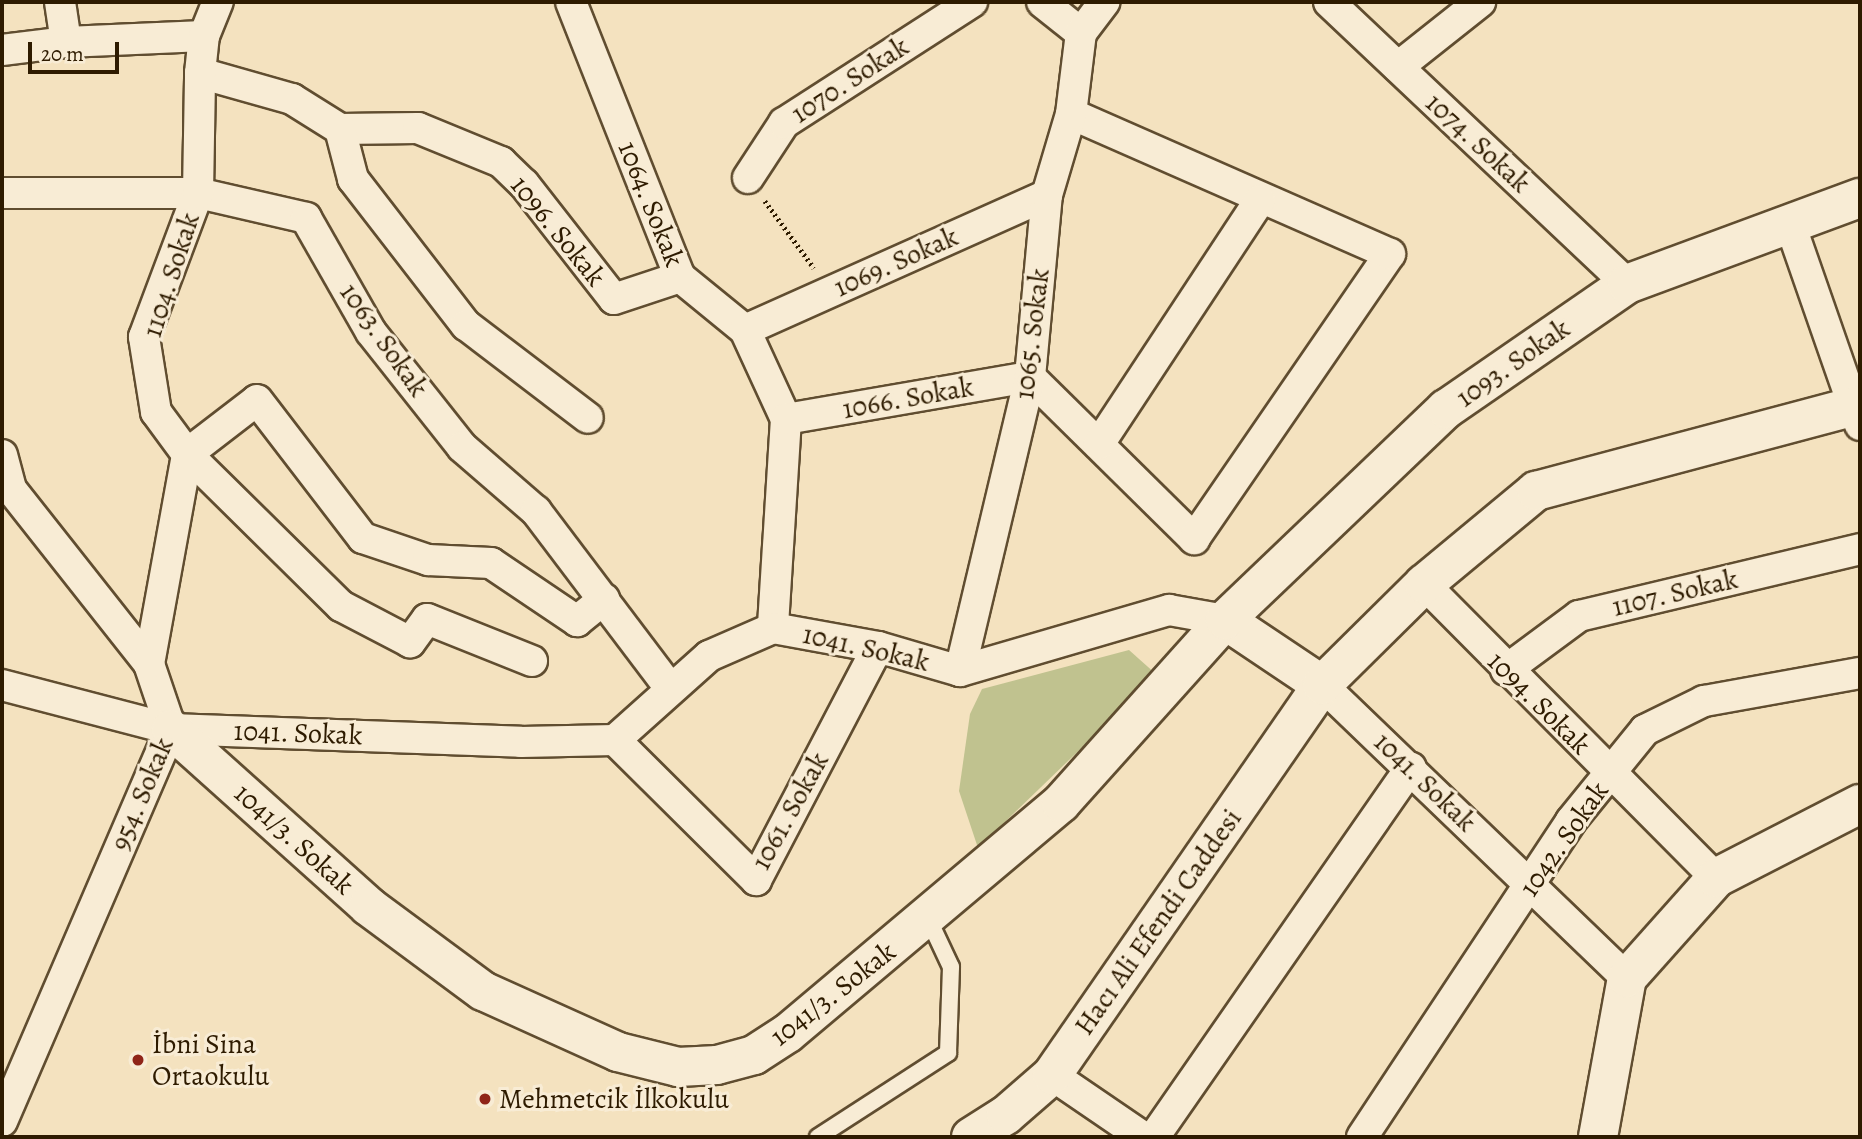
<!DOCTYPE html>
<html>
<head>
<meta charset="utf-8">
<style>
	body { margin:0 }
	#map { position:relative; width:1862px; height:1139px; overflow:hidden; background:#f4e2bf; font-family:Alegreya,serif }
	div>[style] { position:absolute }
	.green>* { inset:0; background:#c0c28f }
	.path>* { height:4.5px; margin-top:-2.25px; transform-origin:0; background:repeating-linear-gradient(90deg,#2e1b00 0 2px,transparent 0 5.5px) }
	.roads { filter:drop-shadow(2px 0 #604d30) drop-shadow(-2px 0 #604d30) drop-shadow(0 2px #604d30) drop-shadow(0 -2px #604d30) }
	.service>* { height:16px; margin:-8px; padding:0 8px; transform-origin:8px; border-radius:8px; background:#f8ecd5 }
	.minor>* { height:30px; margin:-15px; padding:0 15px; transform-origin:15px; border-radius:15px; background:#f8ecd5 }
	.tertiary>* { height:38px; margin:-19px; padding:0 19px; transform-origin:19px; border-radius:19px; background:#f8ecd5 }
	.secondary>* { height:38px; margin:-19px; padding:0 19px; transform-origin:19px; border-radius:19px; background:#f8ecd5 }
	.dots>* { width:19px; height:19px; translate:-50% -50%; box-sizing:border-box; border:4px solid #f8ecd5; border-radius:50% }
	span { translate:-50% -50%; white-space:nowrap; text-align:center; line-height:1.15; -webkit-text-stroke:6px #f8ecd5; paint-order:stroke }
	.street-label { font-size:28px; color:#2e1b00 }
	.poi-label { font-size:28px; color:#2e1b00 }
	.left { translate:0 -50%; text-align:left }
	.frame { position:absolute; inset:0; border:4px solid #2e1b00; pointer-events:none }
	.scale { position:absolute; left:28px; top:42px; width:91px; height:32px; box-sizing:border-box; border:4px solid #2e1b00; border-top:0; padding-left:9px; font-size:21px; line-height:24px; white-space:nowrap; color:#2e1b00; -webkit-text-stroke:5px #f8ecd5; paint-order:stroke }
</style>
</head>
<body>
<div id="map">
	<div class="green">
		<div style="clip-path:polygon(1129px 650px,1157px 675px,978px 848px,959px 791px,970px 714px,982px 689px)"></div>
	</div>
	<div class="path">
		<div style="left:765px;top:201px;width:83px;rotate:53.8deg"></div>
	</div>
	<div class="roads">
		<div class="service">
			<div style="left:818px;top:1137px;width:155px;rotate:-32.9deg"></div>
			<div style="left:948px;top:1053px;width:86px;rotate:-88deg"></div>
			<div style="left:951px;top:967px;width:54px;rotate:-115.1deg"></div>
		</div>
		<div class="minor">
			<div style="left:60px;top:2px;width:40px;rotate:81.5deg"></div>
			<div style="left:571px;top:2px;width:296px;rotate:68.4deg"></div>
			<div style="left:680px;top:277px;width:84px;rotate:39.2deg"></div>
			<div style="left:745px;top:330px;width:98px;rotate:65.3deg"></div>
			<div style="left:786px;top:419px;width:209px;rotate:93.6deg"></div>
			<div style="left:1042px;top:2px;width:50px;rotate:38.5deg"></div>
			<div style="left:1329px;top:2px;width:410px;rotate:43.4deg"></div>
			<div style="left:2px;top:50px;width:64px;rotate:-7.1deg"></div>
			<div style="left:66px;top:42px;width:138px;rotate:-2.5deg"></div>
			<div style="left:1398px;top:67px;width:105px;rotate:-38.4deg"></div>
			<div style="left:200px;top:73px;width:96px;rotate:15.8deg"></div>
			<div style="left:292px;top:99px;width:57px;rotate:32deg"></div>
			<div style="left:340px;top:129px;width:78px;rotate:-0.7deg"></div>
			<div style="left:418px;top:128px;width:90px;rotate:22.3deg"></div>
			<div style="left:501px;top:162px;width:32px;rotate:44deg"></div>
			<div style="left:524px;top:184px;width:146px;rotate:52deg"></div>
			<div style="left:614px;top:299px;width:70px;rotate:-18.4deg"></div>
			<div style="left:340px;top:129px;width:52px;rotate:75.4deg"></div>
			<div style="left:353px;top:179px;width:185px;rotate:52.3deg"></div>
			<div style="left:466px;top:325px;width:153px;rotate:37.3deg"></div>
			<div style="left:748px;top:178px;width:66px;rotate:-56.8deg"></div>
			<div style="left:784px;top:123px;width:224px;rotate:-32.8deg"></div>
			<div style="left:2px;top:193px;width:196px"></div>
			<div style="left:198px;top:193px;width:111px;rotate:13deg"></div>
			<div style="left:306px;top:218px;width:131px;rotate:60.3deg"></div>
			<div style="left:371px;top:332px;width:147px;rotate:51.6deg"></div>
			<div style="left:462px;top:447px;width:98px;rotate:40.9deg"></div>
			<div style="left:536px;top:511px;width:222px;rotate:52.9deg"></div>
			<div style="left:1789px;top:221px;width:216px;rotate:70.8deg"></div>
			<div style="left:745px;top:330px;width:331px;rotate:-24.1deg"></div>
			<div style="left:786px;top:419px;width:248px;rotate:-9.8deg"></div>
			<div style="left:1030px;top:377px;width:231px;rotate:44.6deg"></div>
			<div style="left:1194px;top:539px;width:346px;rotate:-55.5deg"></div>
			<div style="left:1390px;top:254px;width:348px;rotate:-156.3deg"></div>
			<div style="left:1099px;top:444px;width:292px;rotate:-56.6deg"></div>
			<div style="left:2px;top:455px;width:35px;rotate:75deg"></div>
			<div style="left:11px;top:489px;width:223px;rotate:51.7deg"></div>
			<div style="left:149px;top:664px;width:69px;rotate:71.3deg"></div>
			<div style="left:171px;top:729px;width:427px;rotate:113.3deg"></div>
			<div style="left:1424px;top:584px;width:414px;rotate:45.2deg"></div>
			<div style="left:532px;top:661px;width:113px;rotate:-158.2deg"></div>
			<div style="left:427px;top:619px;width:29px;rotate:126deg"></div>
			<div style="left:410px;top:642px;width:78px;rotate:-152.4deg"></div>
			<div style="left:341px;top:606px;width:216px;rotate:-135.4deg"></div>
			<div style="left:187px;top:454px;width:88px;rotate:-37.6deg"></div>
			<div style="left:257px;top:400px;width:174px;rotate:52.5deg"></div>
			<div style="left:363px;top:538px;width:69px;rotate:18.7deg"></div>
			<div style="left:428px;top:560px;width:63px;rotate:2.7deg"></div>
			<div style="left:491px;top:563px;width:104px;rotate:34deg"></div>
			<div style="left:577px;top:621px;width:35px;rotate:-39deg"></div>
			<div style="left:149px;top:664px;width:213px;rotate:-79.7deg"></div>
			<div style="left:187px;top:454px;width:52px;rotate:-126.4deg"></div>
			<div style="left:156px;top:412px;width:76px;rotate:-99.1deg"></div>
			<div style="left:144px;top:337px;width:154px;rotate:-69.4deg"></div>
			<div style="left:198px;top:193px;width:120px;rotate:-89deg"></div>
			<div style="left:200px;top:73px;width:37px;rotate:-84deg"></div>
			<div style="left:204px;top:36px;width:37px;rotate:-68deg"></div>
			<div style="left:1506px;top:670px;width:91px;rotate:-36.5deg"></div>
			<div style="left:1579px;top:616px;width:289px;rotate:-13.4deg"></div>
			<div style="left:960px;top:671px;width:302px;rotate:-76.6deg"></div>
			<div style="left:1030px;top:377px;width:183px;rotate:-84.7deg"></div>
			<div style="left:1047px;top:195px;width:84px;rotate:-73.5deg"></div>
			<div style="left:1071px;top:114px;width:82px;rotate:-83deg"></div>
			<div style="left:1081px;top:33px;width:39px;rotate:-53deg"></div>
			<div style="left:2px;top:685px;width:175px;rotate:14.6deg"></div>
			<div style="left:171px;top:729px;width:350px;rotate:2.1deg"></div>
			<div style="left:521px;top:742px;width:94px;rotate:-1.2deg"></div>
			<div style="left:615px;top:740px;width:126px;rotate:-41.8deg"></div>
			<div style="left:709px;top:656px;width:70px;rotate:-23.6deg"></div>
			<div style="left:773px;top:628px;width:107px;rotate:10.3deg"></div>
			<div style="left:878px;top:647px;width:85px;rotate:16.3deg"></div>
			<div style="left:960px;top:671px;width:218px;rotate:-16.3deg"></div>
			<div style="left:1169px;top:610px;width:57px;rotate:10.1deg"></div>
			<div style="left:1322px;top:685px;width:423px;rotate:43.9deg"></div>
			<div style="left:615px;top:740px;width:199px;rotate:44.8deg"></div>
			<div style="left:756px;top:880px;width:263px;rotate:-62.4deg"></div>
			<div style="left:1052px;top:1075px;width:110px;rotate:34.3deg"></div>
			<div style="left:1154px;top:1137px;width:450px;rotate:-55.2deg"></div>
			<div style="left:1362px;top:1137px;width:379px;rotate:-56.5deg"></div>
			<div style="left:1571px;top:821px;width:117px;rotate:-50.9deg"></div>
			<div style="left:1645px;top:730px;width:66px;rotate:-26.2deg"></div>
			<div style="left:1704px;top:701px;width:158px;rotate:-10.2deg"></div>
		</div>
		<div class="tertiary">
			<div style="left:1225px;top:620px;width:117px;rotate:33.8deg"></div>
			<div style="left:171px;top:729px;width:265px;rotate:41.9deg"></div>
			<div style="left:368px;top:906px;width:143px;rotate:36.5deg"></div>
			<div style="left:483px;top:991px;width:148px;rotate:24.3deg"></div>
			<div style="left:618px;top:1052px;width:62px;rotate:14deg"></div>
			<div style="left:678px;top:1067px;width:39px;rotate:-3deg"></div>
			<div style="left:717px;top:1065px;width:38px;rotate:-15deg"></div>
			<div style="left:754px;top:1055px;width:40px;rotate:-32.9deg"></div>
			<div style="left:788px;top:1033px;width:357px;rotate:-40.1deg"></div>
			<div style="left:1061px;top:803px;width:246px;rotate:-48.1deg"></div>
			<div style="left:1225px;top:620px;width:306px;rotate:-43.7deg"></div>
			<div style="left:1446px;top:409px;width:220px;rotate:-34.6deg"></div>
			<div style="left:1627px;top:284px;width:248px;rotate:-20.3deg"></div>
		</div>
		<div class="secondary">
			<div style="left:971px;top:1137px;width:41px;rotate:-32.2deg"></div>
			<div style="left:1006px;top:1115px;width:61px;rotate:-41deg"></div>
			<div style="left:1052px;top:1075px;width:474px;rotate:-55.3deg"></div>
			<div style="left:1322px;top:685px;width:144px;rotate:-44.7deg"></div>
			<div style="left:1424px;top:584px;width:146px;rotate:-39.7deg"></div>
			<div style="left:1536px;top:491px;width:335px;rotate:-14.9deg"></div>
			<div style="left:1598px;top:1137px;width:162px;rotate:-79.7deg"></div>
			<div style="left:1627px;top:978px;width:134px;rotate:-48.3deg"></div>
			<div style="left:1716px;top:878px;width:162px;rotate:-27.2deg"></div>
		</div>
	</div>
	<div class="dots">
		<div style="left:138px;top:1060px;background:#8f2418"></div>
		<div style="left:485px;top:1099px;background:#8f2418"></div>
	</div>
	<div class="street-label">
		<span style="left:850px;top:80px;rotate:-33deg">1070. Sokak</span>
		<span style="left:1478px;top:143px;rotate:43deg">1074. Sokak</span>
		<span style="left:651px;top:204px;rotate:68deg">1064. Sokak</span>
		<span style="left:558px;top:231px;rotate:51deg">1096. Sokak</span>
		<span style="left:896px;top:262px;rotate:-24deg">1069. Sokak</span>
		<span style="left:171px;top:275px;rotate:-72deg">1104. Sokak</span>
		<span style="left:1032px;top:334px;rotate:-83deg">1065. Sokak</span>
		<span style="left:384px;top:340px;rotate:55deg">1063. Sokak</span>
		<span style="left:1513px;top:363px;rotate:-35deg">1093. Sokak</span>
		<span style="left:908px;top:398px;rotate:-10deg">1066. Sokak</span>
		<span style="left:1675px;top:593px;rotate:-13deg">1107. Sokak</span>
		<span style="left:866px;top:648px;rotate:13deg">1041. Sokak</span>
		<span style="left:1539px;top:703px;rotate:45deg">1094. Sokak</span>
		<span style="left:298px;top:733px;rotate:2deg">1041. Sokak</span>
		<span style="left:1425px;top:782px;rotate:44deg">1041. Sokak</span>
		<span style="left:142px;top:794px;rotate:-67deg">954. Sokak</span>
		<span style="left:790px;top:811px;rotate:-61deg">1061. Sokak</span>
		<span style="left:294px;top:839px;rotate:42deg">1041/3. Sokak</span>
		<span style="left:1564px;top:839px;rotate:-55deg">1042. Sokak</span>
		<span style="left:1158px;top:922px;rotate:-55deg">Hacı Ali Efendi Caddesi</span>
		<span style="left:833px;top:994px;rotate:-38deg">1041/3. Sokak</span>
	</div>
	<div class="poi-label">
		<span class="left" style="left:152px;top:1060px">İbni Sina<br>Ortaokulu</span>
		<span class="left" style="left:499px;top:1099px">Mehmetcik İlkokulu</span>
	</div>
	<div class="frame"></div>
	<div class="scale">20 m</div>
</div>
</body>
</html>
